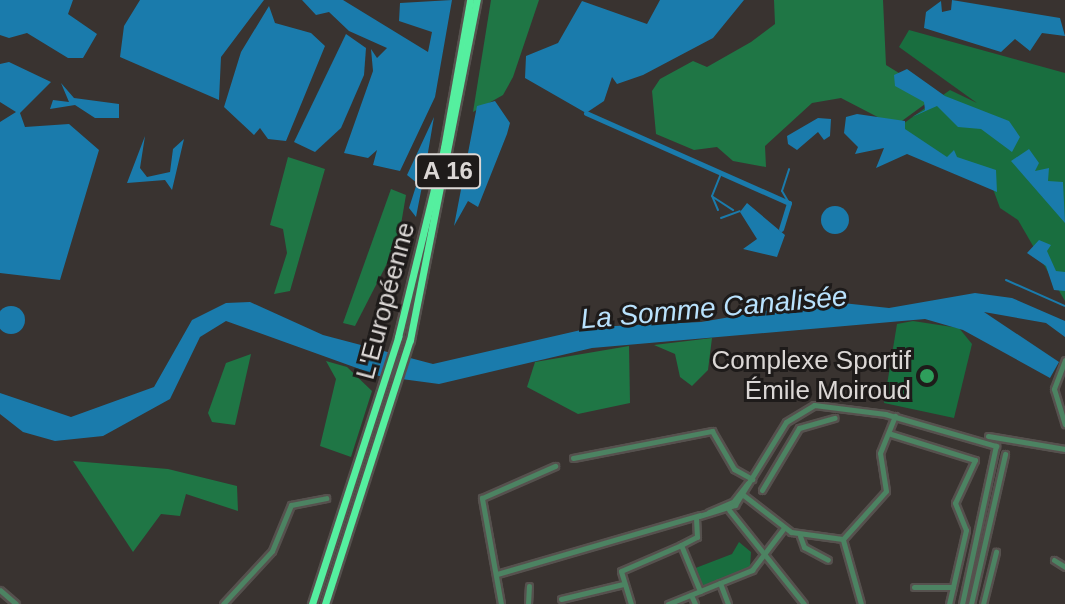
<!DOCTYPE html>
<html>
<head>
<meta charset="utf-8">
<style>
	body { margin:0 }
	#map { position:relative; width:1065px; height:604px; overflow:hidden; background:#393330; font-family:Arial,sans-serif }
	div>[style] { position:absolute }
	.green>* { inset:0; background:#196e3f }
	.forest>* { inset:0; background:#1f7645 }
	.water>* { inset:0; background:#1a7bac }
	.round { border-radius:50% }
	.stream>* { height:2px; margin:-1px; padding:0 1px; transform-origin:1px; border-radius:1px; background:#1a7bac }
	.canal>* { height:5px; margin:-2.5px; padding:0 2.5px; transform-origin:2.5px; border-radius:2.5px; background:#1a7bac }
	.roads { filter:drop-shadow(2px 0 #56514e) drop-shadow(-2px 0 #56514e) drop-shadow(0 2px #56514e) drop-shadow(0 -2px #56514e) }
	.minor>* { height:5px; margin:-2.5px; padding:0 2.5px; transform-origin:2.5px; border-radius:2.5px; background:#4c8362 }
	.highway>* { height:7px; margin:-3.5px; padding:0 3.5px; transform-origin:3.5px; border-radius:3.5px; background:#55ef9f }
	.dots>* { width:22px; height:22px; translate:-50% -50%; box-sizing:border-box; border:4px solid #1e1b1a; border-radius:50% }
	span { translate:-50% -50%; white-space:nowrap; text-align:center; line-height:1.15; -webkit-text-stroke:6px #1e1b1a; paint-order:stroke }
	.shield-label span { padding:2px 6px; background:#1e1b1a; border:2px solid; border-radius:6px; -webkit-text-stroke-width:0 }
	.shield-label { font-size:24px; color:#dbd7d5; font-weight:700 }
	.street-label { font-size:26px; color:#dbd7d5 }
	.poi-label { font-size:26px; color:#dbd7d5 }
	.right { translate:-100% -50%; text-align:right }
	.water-label { font-size:28px; color:#b9e2fd; font-style:italic }
</style>
</head>
<body>
<div id="map">
	<div class="green">
		<div style="clip-path:polygon(909px 30px,1065px 73px,1065px 301px,1018px 220px,1000px 208px,989px 178px,889px 134px,950px 90px,977px 103px,899px 47px)"></div>
		<div style="clip-path:polygon(913px 321px,959px 328px,972px 344px,954px 418px,884px 403px,897px 324px)"></div>
		<div style="clip-path:polygon(739px 542px,751px 552px,750px 568px,701px 587px,693px 569px,732px 554px)"></div>
	</div>
	<div class="forest">
		<div style="clip-path:polygon(491px 0,539px 0,513px 77px,503px 95px,473px 112px)"></div>
		<div style="clip-path:polygon(774px 0,883px 0,886px 65px,936px 96px,895px 126px,841px 98px,812px 103px,765px 146px,766px 167px,733px 161px,717px 147px,694px 150px,656px 134px,652px 91px,660px 79px,693px 61px,707px 67px,751px 42px,775px 24px)"></div>
		<div style="clip-path:polygon(288px 157px,325px 169px,290px 291px,274px 294px,287px 253px,283px 229px,270px 225px)"></div>
		<div style="clip-path:polygon(391px 189px,406px 195px,398px 242px,355px 326px,343px 323px)"></div>
		<div style="clip-path:polygon(712px 338px,708px 370px,692px 386px,680px 377px,675px 354px,654px 345px)"></div>
		<div style="clip-path:polygon(629px 346px,630px 403px,578px 414px,527px 387px,535px 362px)"></div>
		<div style="clip-path:polygon(251px 354px,235px 425px,212px 422px,208px 413px,226px 363px)"></div>
		<div style="clip-path:polygon(326px 361px,347px 367px,372px 391px,351px 457px,320px 446px,336px 379px)"></div>
		<div style="clip-path:polygon(73px 461px,168px 469px,237px 486px,238px 511px,186px 494px,180px 516px,161px 514px,133px 552px)"></div>
	</div>
	<div class="water">
		<div style="clip-path:polygon(0 0,73px 0,68px 14px,97px 34px,83px 58px,68px 58px,27px 33px,9px 38px,0 35px)"></div>
		<div style="clip-path:polygon(140px 0,264px 0,221px 57px,219px 100px,120px 57px,124px 26px)"></div>
		<div style="clip-path:polygon(302px 0,343px 0,428px 52px,432px 32px,399px 21px,400px 3px,452px 0,435px 97px,400px 171px,373px 165px,377px 150px,368px 158px,344px 153px,373px 71px,371px 49px,377px 58px,387px 48px,349px 31px,329px 12px,316px 15px)"></div>
		<div style="clip-path:polygon(660px 0,744px 0,713px 38px,643px 75px,617px 84px,612px 77px,604px 101px,586px 113px,525px 78px,526px 56px,558px 43px,582px 1px,647px 24px)"></div>
		<div style="clip-path:polygon(952px 0,1060px 18px,1065px 36px,1042px 33px,1030px 51px,1015px 39px,1001px 52px,924px 28px,926px 12px,941px 1px,942px 12px,951px 10px)"></div>
		<div style="clip-path:polygon(269px 6px,275px 23px,311px 33px,325px 46px,286px 141px,268px 139px,260px 128px,254px 135px,224px 107px,241px 52px)"></div>
		<div style="clip-path:polygon(346px 34px,366px 48px,364px 75px,341px 128px,315px 152px,294px 142px)"></div>
		<div style="clip-path:polygon(9px 62px,51px 82px,20px 113px,25px 127px,69px 124px,99px 150px,60px 280px,0 273px,0 122px,16px 112px,0 102px,0 64px)"></div>
		<div style="clip-path:polygon(907px 69px,945px 96px,1009px 121px,1020px 137px,1012px 152px,981px 129px,958px 127px,937px 106px,912px 117px,925px 110px,924px 102px,895px 86px,894px 75px)"></div>
		<div style="clip-path:polygon(61px 83px,74px 98px,119px 104px,119px 118px,95px 118px,75px 105px,50px 109px,53px 100px,69px 102px)"></div>
		<div style="clip-path:polygon(495px 101px,510px 123px,507px 134px,478px 207px,468px 201px,454px 226px,477px 106px)"></div>
		<div style="clip-path:polygon(857px 114px,905px 121px,905px 129px,947px 157px,954px 150px,957px 157px,996px 170px,997px 192px,907px 154px,876px 168px,884px 148px,855px 154px,858px 147px,844px 133px,846px 117px)"></div>
		<div style="clip-path:polygon(434px 117px,424px 176px,416px 217px,409px 208px,417px 183px,407px 175px)"></div>
		<div style="clip-path:polygon(818px 118px,831px 119px,830px 136px,824px 140px,818px 132px,797px 150px,788px 144px,787px 136px)"></div>
		<div style="clip-path:polygon(145px 136px,140px 168px,147px 177px,170px 172px,173px 149px,184px 139px,172px 190px,165px 180px,127px 183px)"></div>
		<div style="clip-path:polygon(1029px 149px,1039px 163px,1035px 171px,1049px 168px,1048px 181px,1063px 182px,1065px 223px,1011px 161px)"></div>
		<div style="clip-path:polygon(747px 203px,785px 235px,777px 257px,743px 249px,757px 239px,740px 212px)"></div>
		<div class="round" style="left:821px;top:206px;width:28px;height:28px"></div>
		<div style="clip-path:polygon(1039px 240px,1051px 245px,1047px 251px,1056px 271px,1065px 272px,1065px 291px,1054px 290px,1046px 266px,1027px 253px)"></div>
		<div style="clip-path:polygon(975px 293px,1012px 298px,1065px 321px,1065px 337px,1046px 323px,984px 312px,1059px 362px,1050px 378px,963px 330px,925px 319px,592px 348px,439px 384px,379px 376px,226px 321px,200px 337px,170px 399px,103px 436px,55px 441px,23px 432px,0 414px,0 393px,71px 417px,154px 387px,192px 320px,226px 303px,250px 302px,323px 335px,433px 364px,594px 327px,701px 322px,824px 301px,889px 308px)"></div>
		<div class="round" style="left:-3px;top:306px;width:28px;height:28px"></div>
	</div>
	<div class="stream">
		<div style="left:713px;top:197px;width:24px;rotate:33deg"></div>
		<div style="left:789px;top:203px;width:14px;rotate:-120deg"></div>
		<div style="left:782px;top:191px;width:23px;rotate:-72deg"></div>
		<div style="left:718px;top:210px;width:15px;rotate:-113deg"></div>
		<div style="left:712px;top:196px;width:24px;rotate:-68deg"></div>
		<div style="left:721px;top:218px;width:20px;rotate:-20deg"></div>
		<div style="left:1006px;top:280px;width:64px;rotate:23.8deg"></div>
	</div>
	<div class="canal">
		<div style="left:586px;top:113px;width:222px;rotate:23.9deg"></div>
		<div style="left:789px;top:203px;width:27px;rotate:107deg"></div>
	</div>
	<div class="roads">
		<div class="minor">
			<div style="left:1065px;top:360px;width:31px;rotate:111deg"></div>
			<div style="left:1054px;top:389px;width:37px;rotate:73deg"></div>
			<div style="left:891px;top:434px;width:88px;rotate:17.2deg"></div>
			<div style="left:975px;top:460px;width:47px;rotate:114.9deg"></div>
			<div style="left:955px;top:503px;width:29px;rotate:68deg"></div>
			<div style="left:966px;top:530px;width:76px;rotate:102.9deg"></div>
			<div style="left:988px;top:436px;width:78px;rotate:9.6deg"></div>
			<div style="left:573px;top:458px;width:142px;rotate:-11deg"></div>
			<div style="left:712px;top:431px;width:44px;rotate:59.9deg"></div>
			<div style="left:734px;top:469px;width:21px;rotate:29deg"></div>
			<div style="left:762px;top:490px;width:72px;rotate:-59.2deg"></div>
			<div style="left:799px;top:428px;width:37px;rotate:-16deg"></div>
			<div style="left:742px;top:494px;width:62px;rotate:37.8deg"></div>
			<div style="left:791px;top:532px;width:52px;rotate:7.7deg"></div>
			<div style="left:843px;top:539px;width:64px;rotate:-48.1deg"></div>
			<div style="left:886px;top:491px;width:38px;rotate:-99deg"></div>
			<div style="left:880px;top:453px;width:40px;rotate:-68deg"></div>
			<div style="left:729px;top:510px;width:120px;rotate:51.4deg"></div>
			<div style="left:709px;top:512px;width:26px;rotate:-23deg"></div>
			<div style="left:733px;top:502px;width:24px;rotate:-52deg"></div>
			<div style="left:699px;top:516px;width:38px;rotate:-17deg"></div>
			<div style="left:735px;top:505px;width:97px;rotate:-58.4deg"></div>
			<div style="left:786px;top:422px;width:33px;rotate:-31deg"></div>
			<div style="left:814px;top:405px;width:72px;rotate:7.2deg"></div>
			<div style="left:885px;top:414px;width:116px;rotate:16.1deg"></div>
			<div style="left:800px;top:536px;width:12px;rotate:70deg"></div>
			<div style="left:804px;top:547px;width:27px;rotate:28deg"></div>
			<div style="left:843px;top:540px;width:66px;rotate:74.3deg"></div>
			<div style="left:681px;top:545px;width:18px;rotate:-27deg"></div>
			<div style="left:697px;top:537px;width:20px;rotate:-93deg"></div>
			<div style="left:1054px;top:560px;width:13px;rotate:32deg"></div>
			<div style="left:497px;top:574px;width:211px;rotate:-16.2deg"></div>
			<div style="left:720px;top:583px;width:35px;rotate:-22deg"></div>
			<div style="left:752px;top:570px;width:53px;rotate:-52.7deg"></div>
			<div style="left:914px;top:587px;width:39px"></div>
			<div style="left:0;top:590px;width:21px;rotate:41deg"></div>
			<div style="left:691px;top:595px;width:10px;rotate:66deg"></div>
			<div style="left:561px;top:599px;width:64px;rotate:-13.6deg"></div>
			<div style="left:223px;top:604px;width:72px;rotate:-47.2deg"></div>
			<div style="left:272px;top:551px;width:50px;rotate:-67.6deg"></div>
			<div style="left:291px;top:505px;width:36px;rotate:-11deg"></div>
			<div style="left:501px;top:604px;width:108px;rotate:-100.2deg"></div>
			<div style="left:482px;top:498px;width:80px;rotate:-23.7deg"></div>
			<div style="left:528px;top:604px;width:18px;rotate:-87deg"></div>
			<div style="left:631px;top:604px;width:34px;rotate:-107deg"></div>
			<div style="left:621px;top:571px;width:65px;rotate:-23.4deg"></div>
			<div style="left:681px;top:545px;width:50px;rotate:67.6deg"></div>
			<div style="left:668px;top:604px;width:56px;rotate:-22deg"></div>
			<div style="left:720px;top:583px;width:22px;rotate:69deg"></div>
			<div style="left:962px;top:604px;width:162px;rotate:-77.9deg"></div>
			<div style="left:971px;top:604px;width:154px;rotate:-77.2deg"></div>
			<div style="left:983px;top:604px;width:54px;rotate:-76deg"></div>
		</div>
		<div class="highway">
			<div style="left:312px;top:604px;width:281px;rotate:-72.1deg"></div>
			<div style="left:398px;top:337px;width:195px;rotate:-76.3deg"></div>
			<div style="left:444px;top:148px;width:150px;rotate:-80deg"></div>
			<div style="left:325px;top:604px;width:277px;rotate:-72.2deg"></div>
			<div style="left:410px;top:340px;width:347px;rotate:-78.9deg"></div>
		</div>
	</div>
	<div class="dots">
		<div style="left:927px;top:376px;background:#2e9e5b"></div>
	</div>
	<div class="shield-label">
		<span style="left:448px;top:171px">A 16</span>
	</div>
	<div class="street-label">
		<span style="left:386px;top:301px;rotate:-75deg">L'Européenne</span>
	</div>
	<div class="poi-label">
		<span class="right" style="left:911px;top:376px">Complexe Sportif<br>Émile Moiroud</span>
	</div>
	<div class="water-label">
		<span style="left:714px;top:308px;rotate:-5deg">La Somme Canalisée</span>
	</div>
</div>
</body>
</html>
